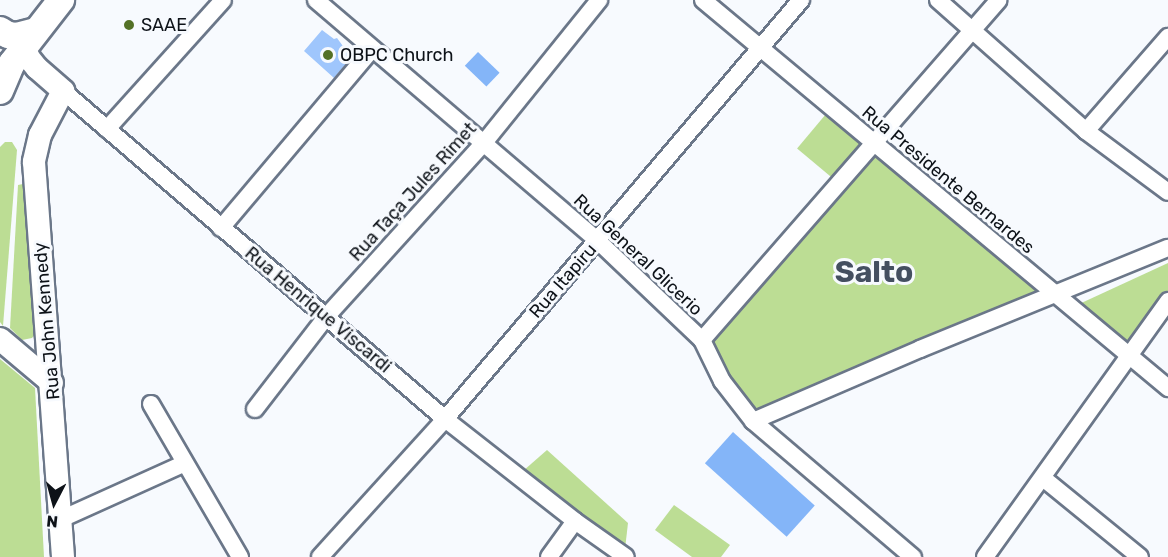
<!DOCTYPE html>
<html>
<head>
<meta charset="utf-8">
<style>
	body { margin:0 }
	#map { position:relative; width:1168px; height:557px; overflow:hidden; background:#f7fafe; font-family:Rubik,sans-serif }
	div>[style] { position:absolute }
	.green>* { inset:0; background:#bcdd94; transform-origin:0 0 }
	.water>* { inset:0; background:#84b5f8; transform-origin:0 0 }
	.building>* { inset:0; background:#9fc6fc }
	.roads { filter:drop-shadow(2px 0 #6b7789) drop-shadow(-2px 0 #6b7789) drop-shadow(0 2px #6b7789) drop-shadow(0 -2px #6b7789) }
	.street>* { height:16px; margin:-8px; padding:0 8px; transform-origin:8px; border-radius:8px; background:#fff }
	.secondary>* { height:22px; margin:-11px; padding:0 11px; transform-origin:11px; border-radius:11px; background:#fff }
	.primary>* { height:26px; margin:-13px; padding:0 13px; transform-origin:13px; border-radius:13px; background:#fff }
	.dots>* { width:16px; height:16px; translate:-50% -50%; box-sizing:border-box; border:3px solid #f7fafe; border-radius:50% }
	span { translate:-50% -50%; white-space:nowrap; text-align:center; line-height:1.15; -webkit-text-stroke:6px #f7fafe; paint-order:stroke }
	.poi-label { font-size:18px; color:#0d1218 }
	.left { translate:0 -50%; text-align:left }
	.street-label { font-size:18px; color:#0d1218 }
	.town-label { font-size:30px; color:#444f60; font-weight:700 }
	.north { position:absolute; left:24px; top:473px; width:60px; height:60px; -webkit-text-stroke:4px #f7fafe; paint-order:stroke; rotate:186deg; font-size:16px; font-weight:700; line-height:24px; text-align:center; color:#0d1218 }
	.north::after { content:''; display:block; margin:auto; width:21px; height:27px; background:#0d1218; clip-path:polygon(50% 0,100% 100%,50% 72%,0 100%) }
</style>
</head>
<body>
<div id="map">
	<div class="green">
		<div style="left:826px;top:114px;width:50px;height:45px;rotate:40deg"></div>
		<div style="clip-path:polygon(5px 142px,12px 142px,17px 150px,3px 326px,0 322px,0 147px)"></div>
		<div style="clip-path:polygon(873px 147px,1051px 292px,751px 418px,703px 339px)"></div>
		<div style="clip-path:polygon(28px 183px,37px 332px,32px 338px,22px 340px,10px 328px,18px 185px)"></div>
		<div style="clip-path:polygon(1168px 263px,1168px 292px,1130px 349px,1077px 305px)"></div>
		<div style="clip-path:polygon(0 359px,35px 388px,44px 557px,0 557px)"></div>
		<div style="clip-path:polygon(547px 450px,628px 523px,625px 549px,589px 526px,523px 471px)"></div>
		<div style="clip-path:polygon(674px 505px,730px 545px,721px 557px,692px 557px,655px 530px)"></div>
	</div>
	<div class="water">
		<div style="left:478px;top:52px;width:30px;height:19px;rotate:44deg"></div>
		<div style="left:733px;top:432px;width:110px;height:42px;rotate:42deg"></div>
	</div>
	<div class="building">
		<div style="clip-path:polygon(322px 30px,334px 39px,337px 38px,348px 53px,349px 60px,334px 78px,304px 51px)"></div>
	</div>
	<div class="roads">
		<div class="street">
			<div style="left:316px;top:0;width:371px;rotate:40.5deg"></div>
			<div style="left:598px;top:241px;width:144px;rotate:43.6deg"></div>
			<div style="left:702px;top:340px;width:46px;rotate:64deg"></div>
			<div style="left:722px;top:381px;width:51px;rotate:52.2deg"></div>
			<div style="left:753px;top:421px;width:210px;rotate:40.4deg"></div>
			<div style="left:703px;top:0;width:606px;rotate:39.84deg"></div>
			<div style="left:938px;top:0;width:198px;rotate:41.5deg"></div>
			<div style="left:1086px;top:131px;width:102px;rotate:36.6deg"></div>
			<div style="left:63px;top:91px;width:503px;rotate:40.65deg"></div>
			<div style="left:445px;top:419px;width:165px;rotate:38.1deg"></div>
			<div style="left:575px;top:521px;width:62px;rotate:35.2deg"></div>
			<div style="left:107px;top:129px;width:173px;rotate:-48deg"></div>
			<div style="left:1086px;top:131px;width:125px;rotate:-48.9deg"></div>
			<div style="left:221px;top:228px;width:234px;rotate:-49.8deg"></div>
			<div style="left:702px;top:340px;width:451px;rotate:-48.9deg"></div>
			<div style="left:151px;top:404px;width:177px;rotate:59.8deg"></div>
			<div style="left:255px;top:409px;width:116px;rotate:-52.3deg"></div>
			<div style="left:326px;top:317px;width:234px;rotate:-47.8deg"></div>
			<div style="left:483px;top:144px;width:185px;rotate:-51.1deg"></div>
			<div style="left:753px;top:421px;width:182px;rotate:-23.3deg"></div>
			<div style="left:920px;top:349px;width:268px;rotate:-22.2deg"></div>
			<div style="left:1043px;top:478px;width:125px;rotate:39.2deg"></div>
			<div style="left:59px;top:520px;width:138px;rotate:-24.3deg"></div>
			<div style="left:320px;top:557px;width:186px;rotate:-47.8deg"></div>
			<div style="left:445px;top:419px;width:550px;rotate:-49.65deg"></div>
			<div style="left:549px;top:557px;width:44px;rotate:-54.2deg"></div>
			<div style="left:985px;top:557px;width:315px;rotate:-54.4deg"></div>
		</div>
		<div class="secondary">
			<div style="left:26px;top:46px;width:11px;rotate:80deg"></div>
			<div style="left:28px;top:57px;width:14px;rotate:51deg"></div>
			<div style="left:37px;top:68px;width:35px;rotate:41deg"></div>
			<div style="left:63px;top:91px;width:50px;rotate:117.6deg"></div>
			<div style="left:40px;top:135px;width:28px;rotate:103deg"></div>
			<div style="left:34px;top:162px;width:396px;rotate:85.8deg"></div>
			<div style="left:0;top:339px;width:68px;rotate:40.2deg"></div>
		</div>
		<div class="primary">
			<div style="left:0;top:30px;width:9px;rotate:32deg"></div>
			<div style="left:8px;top:35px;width:8px;rotate:7deg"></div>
			<div style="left:16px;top:36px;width:21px;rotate:-14deg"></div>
			<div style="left:0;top:91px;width:30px;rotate:-67deg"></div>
			<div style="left:12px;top:63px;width:80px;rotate:-52.1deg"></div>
		</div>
	</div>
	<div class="dots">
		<div style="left:129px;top:25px;background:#547126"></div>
		<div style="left:328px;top:55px;background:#547126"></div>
	</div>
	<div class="poi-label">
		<span class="left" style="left:141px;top:25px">SAAE</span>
		<span class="left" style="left:340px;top:55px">OBPC Church</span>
	</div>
	<div class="street-label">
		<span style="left:948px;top:180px;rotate:40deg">Rua Presidente Bernardes</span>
		<span style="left:413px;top:192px;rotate:-48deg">Rua Taça Jules Rimet</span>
		<span style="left:638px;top:255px;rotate:43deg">Rua General Glicerio</span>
		<span style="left:563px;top:281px;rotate:-49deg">Rua Itapiru</span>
		<span style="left:318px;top:310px;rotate:40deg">Rua Henrique Viscardi</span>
		<span style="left:47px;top:321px;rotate:-95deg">Rua John Kennedy</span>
	</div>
	<div class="town-label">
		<span style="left:874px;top:272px">Salto</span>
	</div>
	<div class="north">N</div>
</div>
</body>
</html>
